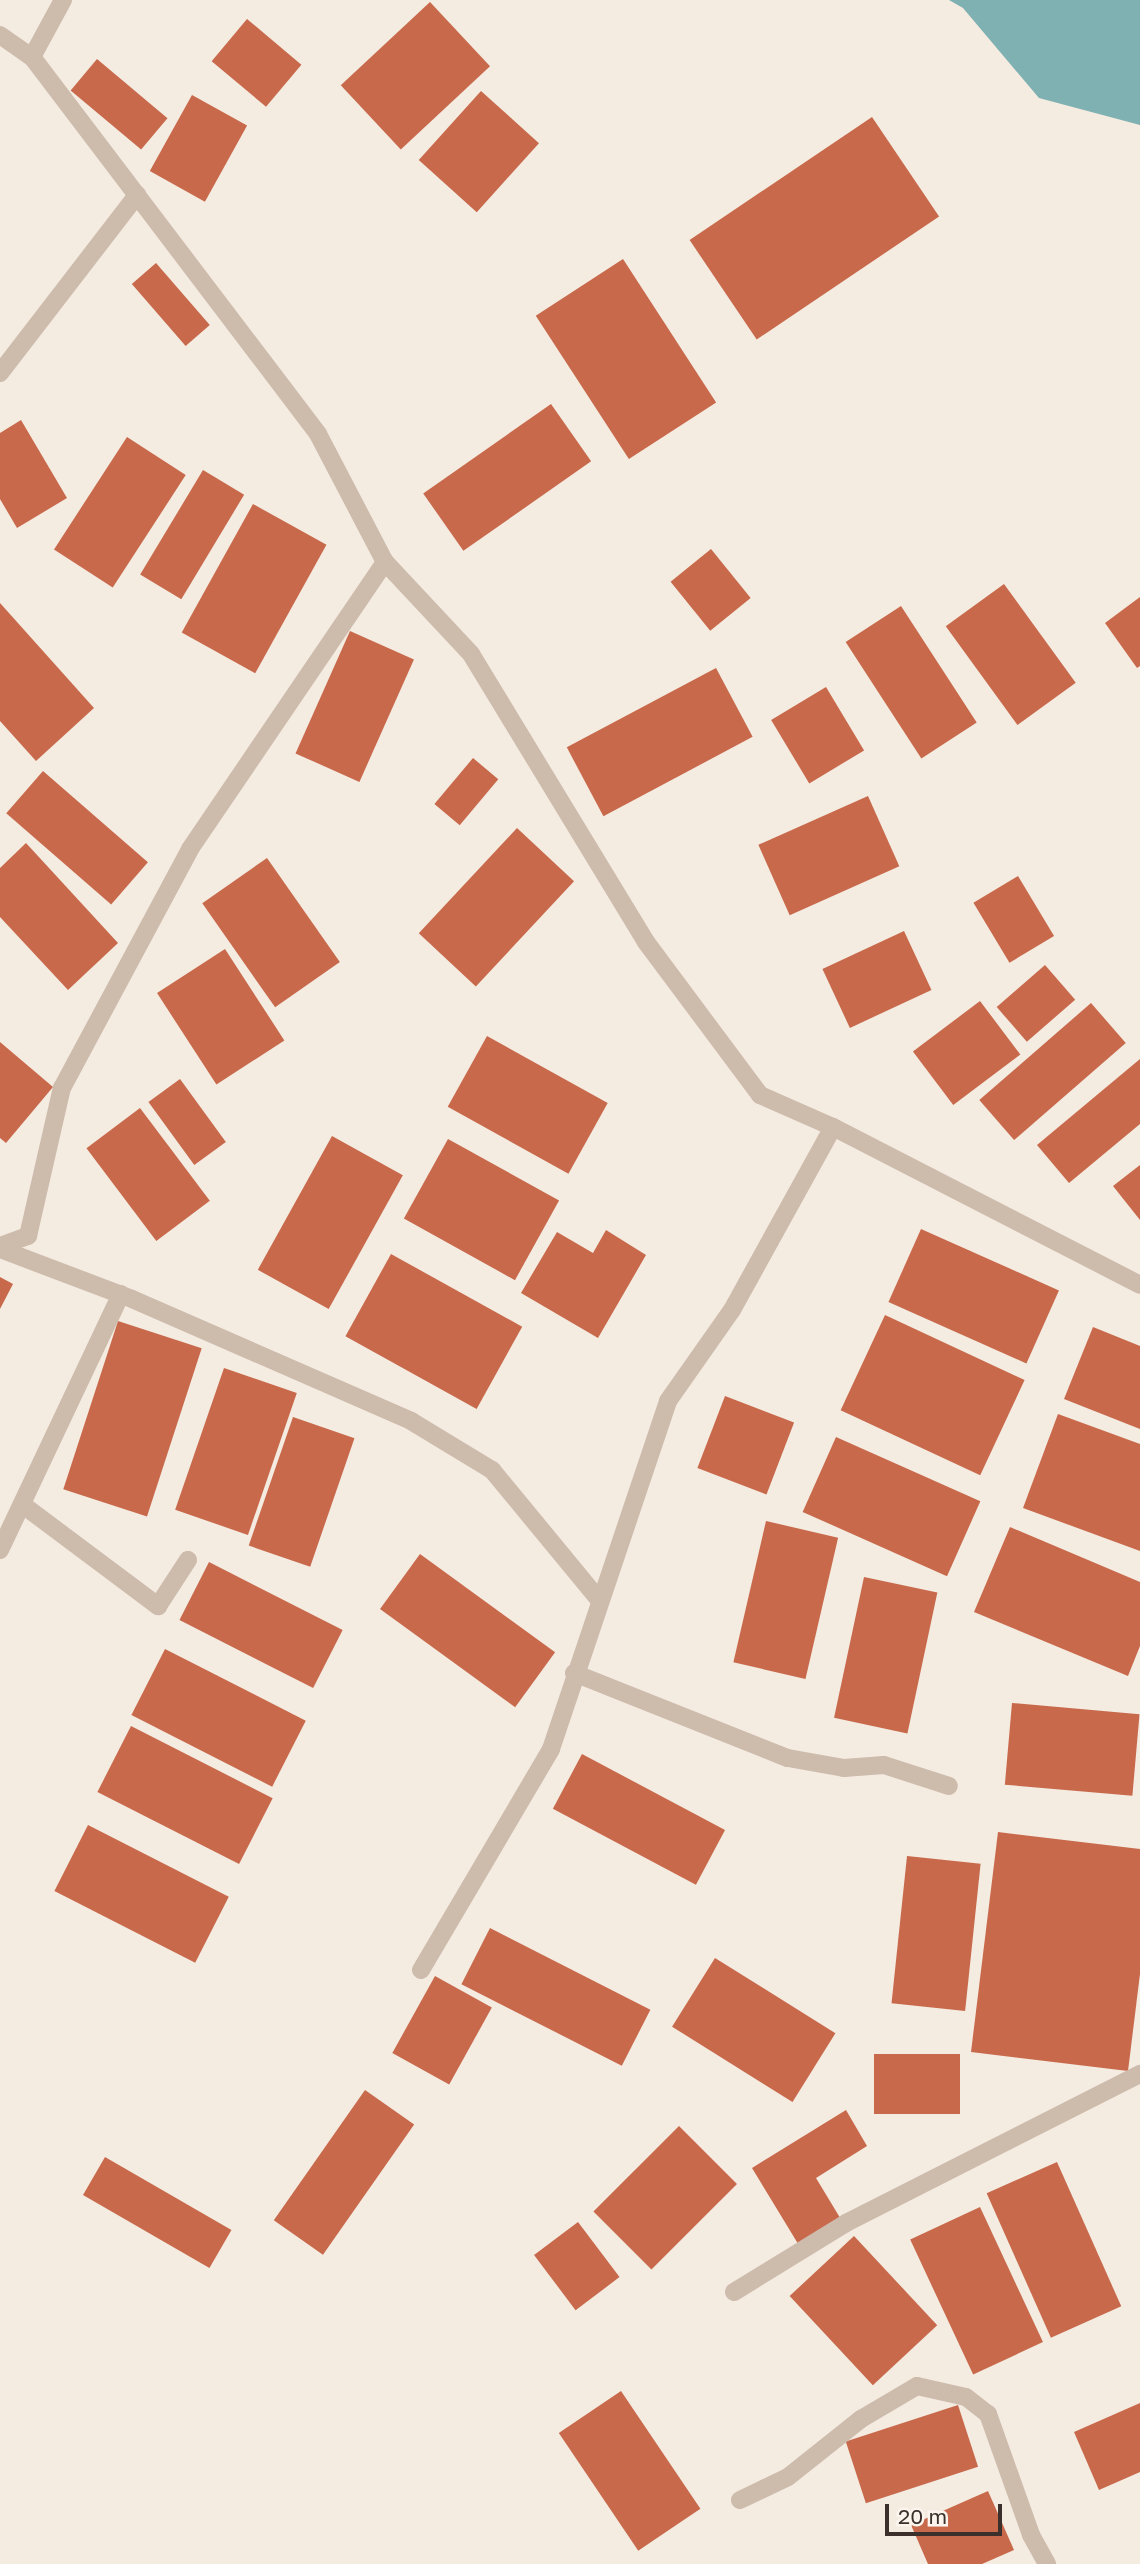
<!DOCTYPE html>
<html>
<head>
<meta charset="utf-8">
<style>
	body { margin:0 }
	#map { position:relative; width:1140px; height:2564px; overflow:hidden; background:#f4ebe1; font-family:"Golos Text",sans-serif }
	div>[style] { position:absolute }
	.water>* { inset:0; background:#7fb0b2 }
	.building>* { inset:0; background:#c8694b; transform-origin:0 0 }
	.street>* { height:18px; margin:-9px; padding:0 9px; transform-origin:9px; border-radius:9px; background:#cdbbac }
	span { translate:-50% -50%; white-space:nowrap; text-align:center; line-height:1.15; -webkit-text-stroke:5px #fbf5ee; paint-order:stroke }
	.scale { position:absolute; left:885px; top:2504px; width:117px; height:32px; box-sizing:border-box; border:4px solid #3b302b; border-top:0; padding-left:9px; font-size:21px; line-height:24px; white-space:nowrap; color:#3b302b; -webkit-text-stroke:5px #fbf5ee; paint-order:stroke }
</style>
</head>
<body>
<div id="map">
	<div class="water">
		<div style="clip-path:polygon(949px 0,1140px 0,1140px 125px,1039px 98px,963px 8px)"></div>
	</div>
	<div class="building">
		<div style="left:430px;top:2px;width:88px;height:122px;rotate:47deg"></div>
		<div style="left:247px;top:19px;width:71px;height:55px;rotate:40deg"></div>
		<div style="left:97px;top:59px;width:92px;height:41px;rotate:40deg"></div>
		<div style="left:481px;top:91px;width:78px;height:93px;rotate:42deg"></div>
		<div style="left:192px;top:95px;width:63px;height:87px;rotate:29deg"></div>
		<div style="left:872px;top:117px;width:120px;height:220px;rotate:56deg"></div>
		<div style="left:623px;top:259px;width:171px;height:104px;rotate:57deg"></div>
		<div style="left:156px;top:263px;width:82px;height:32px;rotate:49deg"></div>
		<div style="left:551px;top:404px;width:70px;height:156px;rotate:55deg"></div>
		<div style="clip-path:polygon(21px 420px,67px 498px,17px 528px,0 499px,0 433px)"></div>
		<div style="left:127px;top:437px;width:70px;height:134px;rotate:33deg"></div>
		<div style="left:203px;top:470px;width:48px;height:122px;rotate:31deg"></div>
		<div style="left:253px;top:504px;width:84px;height:147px;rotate:29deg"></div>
		<div style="left:711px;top:549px;width:63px;height:52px;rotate:51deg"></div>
		<div style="left:1004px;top:584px;width:122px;height:72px;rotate:54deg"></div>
		<div style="clip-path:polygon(1140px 597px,1140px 666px,1137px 668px,1105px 623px)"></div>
		<div style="clip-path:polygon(0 603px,94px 708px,36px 761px,0 721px)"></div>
		<div style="left:901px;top:606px;width:139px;height:66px;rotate:57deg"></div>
		<div style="left:350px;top:631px;width:70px;height:134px;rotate:24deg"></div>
		<div style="left:716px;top:668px;width:78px;height:169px;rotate:62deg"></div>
		<div style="left:826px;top:687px;width:74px;height:64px;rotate:59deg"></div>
		<div style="left:473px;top:758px;width:33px;height:60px;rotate:40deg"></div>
		<div style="left:43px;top:771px;width:139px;height:56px;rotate:41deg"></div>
		<div style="left:868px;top:796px;width:77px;height:120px;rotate:66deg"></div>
		<div style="left:517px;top:828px;width:78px;height:144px;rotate:43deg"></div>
		<div style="clip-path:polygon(26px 843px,118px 943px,68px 990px,0 917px,0 868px)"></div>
		<div style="left:267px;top:858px;width:127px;height:79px;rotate:55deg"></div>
		<div style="left:1018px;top:876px;width:70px;height:52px;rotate:59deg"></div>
		<div style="left:904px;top:931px;width:65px;height:90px;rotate:65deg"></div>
		<div style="left:225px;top:949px;width:109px;height:81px;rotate:57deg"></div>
		<div style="left:1045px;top:965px;width:46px;height:64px;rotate:49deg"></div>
		<div style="left:980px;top:1001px;width:67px;height:84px;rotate:53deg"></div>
		<div style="left:1091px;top:1003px;width:53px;height:148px;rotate:49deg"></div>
		<div style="left:487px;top:1036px;width:138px;height:81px;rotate:29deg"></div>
		<div style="clip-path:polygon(0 1042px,53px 1087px,6px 1143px,0 1138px)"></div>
		<div style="clip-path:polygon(1140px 1059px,1140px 1124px,1069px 1183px,1037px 1145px)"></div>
		<div style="left:180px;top:1079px;width:78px;height:39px;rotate:54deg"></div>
		<div style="left:140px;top:1108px;width:116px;height:67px;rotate:53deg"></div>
		<div style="left:332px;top:1136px;width:81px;height:153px;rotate:29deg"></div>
		<div style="left:448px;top:1139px;width:127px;height:91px;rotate:29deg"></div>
		<div style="clip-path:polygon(1140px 1165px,1140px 1220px,1113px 1186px)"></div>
		<div style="left:921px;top:1229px;width:151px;height:80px;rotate:24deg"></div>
		<div style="clip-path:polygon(606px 1230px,646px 1255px,598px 1338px,521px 1293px,557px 1232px,593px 1253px)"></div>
		<div style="left:391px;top:1254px;width:150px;height:94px;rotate:29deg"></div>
		<div style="clip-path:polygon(0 1277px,13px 1284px,0 1309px)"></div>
		<div style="left:885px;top:1315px;width:154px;height:105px;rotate:25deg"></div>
		<div style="left:118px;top:1321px;width:88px;height:177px;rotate:18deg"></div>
		<div style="clip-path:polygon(1093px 1327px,1140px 1346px,1140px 1429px,1064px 1399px)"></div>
		<div style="left:224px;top:1368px;width:77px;height:150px;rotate:19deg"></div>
		<div style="left:725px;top:1396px;width:74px;height:77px;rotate:21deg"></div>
		<div style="clip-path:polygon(1058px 1414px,1140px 1444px,1140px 1551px,1023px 1508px)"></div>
		<div style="left:293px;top:1417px;width:65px;height:136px;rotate:19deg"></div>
		<div style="left:836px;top:1437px;width:158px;height:82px;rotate:24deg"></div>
		<div style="left:766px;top:1521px;width:74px;height:145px;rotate:13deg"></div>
		<div style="clip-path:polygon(1010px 1527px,1140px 1582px,1140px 1646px,1128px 1676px,974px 1612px)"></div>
		<div style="left:420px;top:1554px;width:167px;height:68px;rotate:36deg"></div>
		<div style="left:209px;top:1562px;width:150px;height:65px;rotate:27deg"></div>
		<div style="left:864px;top:1577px;width:75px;height:144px;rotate:12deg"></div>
		<div style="left:165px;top:1649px;width:158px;height:74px;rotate:27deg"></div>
		<div style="left:1012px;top:1703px;width:128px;height:82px;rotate:5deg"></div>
		<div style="left:131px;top:1726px;width:159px;height:74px;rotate:27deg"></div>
		<div style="left:582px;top:1754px;width:162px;height:62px;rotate:28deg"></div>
		<div style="left:88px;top:1825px;width:158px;height:74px;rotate:27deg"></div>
		<div style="clip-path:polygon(998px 1832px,1140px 1849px,1140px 1974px,1128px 2071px,971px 2052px)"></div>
		<div style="left:907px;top:1856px;width:74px;height:148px;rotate:6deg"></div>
		<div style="left:490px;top:1928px;width:180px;height:63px;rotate:27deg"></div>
		<div style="left:715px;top:1958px;width:142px;height:81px;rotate:32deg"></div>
		<div style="left:435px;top:1976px;width:65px;height:88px;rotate:29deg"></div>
		<div style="left:960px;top:2054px;width:60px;height:86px;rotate:90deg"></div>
		<div style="left:365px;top:2090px;width:60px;height:159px;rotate:35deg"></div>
		<div style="clip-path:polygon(846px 2110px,867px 2146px,816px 2178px,842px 2221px,800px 2247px,752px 2168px)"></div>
		<div style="left:679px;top:2126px;width:82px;height:121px;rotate:45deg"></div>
		<div style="left:105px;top:2157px;width:146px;height:44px;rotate:30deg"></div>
		<div style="left:1057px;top:2162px;width:158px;height:77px;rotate:66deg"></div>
		<div style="left:980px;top:2207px;width:149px;height:77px;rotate:65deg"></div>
		<div style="left:578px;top:2222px;width:69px;height:55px;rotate:53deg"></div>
		<div style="left:854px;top:2236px;width:122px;height:88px;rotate:47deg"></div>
		<div style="left:621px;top:2391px;width:142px;height:75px;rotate:56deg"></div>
		<div style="clip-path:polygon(1140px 2403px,1140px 2472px,1099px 2490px,1074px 2432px)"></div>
		<div style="left:958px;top:2405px;width:65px;height:118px;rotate:72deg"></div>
		<div style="clip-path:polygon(988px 2491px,1014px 2550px,982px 2564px,928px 2564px,911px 2525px)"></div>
	</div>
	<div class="street">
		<div style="left:0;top:35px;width:39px;rotate:35deg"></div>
		<div style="left:32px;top:57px;width:473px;rotate:52.8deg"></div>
		<div style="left:318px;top:434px;width:144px;rotate:62.4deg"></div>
		<div style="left:385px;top:562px;width:126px;rotate:46.9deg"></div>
		<div style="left:471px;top:654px;width:337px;rotate:58.7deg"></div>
		<div style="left:646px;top:942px;width:191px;rotate:53.3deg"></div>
		<div style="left:760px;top:1095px;width:80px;rotate:23.7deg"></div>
		<div style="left:833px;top:1127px;width:345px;rotate:27.2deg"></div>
		<div style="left:32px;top:57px;width:65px;rotate:-61.5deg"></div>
		<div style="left:0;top:373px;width:225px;rotate:-52.4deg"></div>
		<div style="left:0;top:1246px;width:30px;rotate:-20deg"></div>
		<div style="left:28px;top:1236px;width:152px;rotate:-77.1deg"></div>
		<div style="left:62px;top:1088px;width:271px;rotate:-61.8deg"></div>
		<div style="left:190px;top:849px;width:347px;rotate:-55.8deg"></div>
		<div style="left:0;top:1249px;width:141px;rotate:20.7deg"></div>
		<div style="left:132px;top:1299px;width:305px;rotate:23.6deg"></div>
		<div style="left:411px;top:1421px;width:95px;rotate:31.2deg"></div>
		<div style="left:492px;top:1470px;width:168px;rotate:50.5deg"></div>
		<div style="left:23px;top:1505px;width:169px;rotate:36.8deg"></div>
		<div style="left:158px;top:1606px;width:55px;rotate:-56.9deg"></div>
		<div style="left:0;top:1550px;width:283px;rotate:-64.7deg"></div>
		<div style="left:574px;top:1673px;width:230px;rotate:21.7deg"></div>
		<div style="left:788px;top:1758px;width:57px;rotate:10.1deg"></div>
		<div style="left:844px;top:1768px;width:40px;rotate:-4.3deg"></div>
		<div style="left:884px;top:1765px;width:68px;rotate:17.9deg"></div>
		<div style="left:421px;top:1970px;width:256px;rotate:-59.5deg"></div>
		<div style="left:551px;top:1749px;width:367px;rotate:-71.4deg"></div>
		<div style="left:668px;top:1401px;width:111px;rotate:-54.9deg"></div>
		<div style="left:732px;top:1310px;width:209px;rotate:-61.1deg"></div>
		<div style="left:734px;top:2292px;width:132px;rotate:-31.6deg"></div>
		<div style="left:846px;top:2223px;width:330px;rotate:-26.9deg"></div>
		<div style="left:740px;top:2500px;width:53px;rotate:-25.6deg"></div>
		<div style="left:788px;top:2477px;width:93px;rotate:-38.5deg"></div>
		<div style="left:861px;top:2419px;width:65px;rotate:-30.5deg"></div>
		<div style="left:917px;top:2386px;width:50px;rotate:12.7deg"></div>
		<div style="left:966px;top:2397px;width:28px;rotate:38deg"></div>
		<div style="left:988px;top:2414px;width:128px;rotate:70.4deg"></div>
		<div style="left:1031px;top:2535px;width:33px;rotate:61deg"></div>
	</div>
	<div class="scale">20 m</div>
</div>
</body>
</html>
